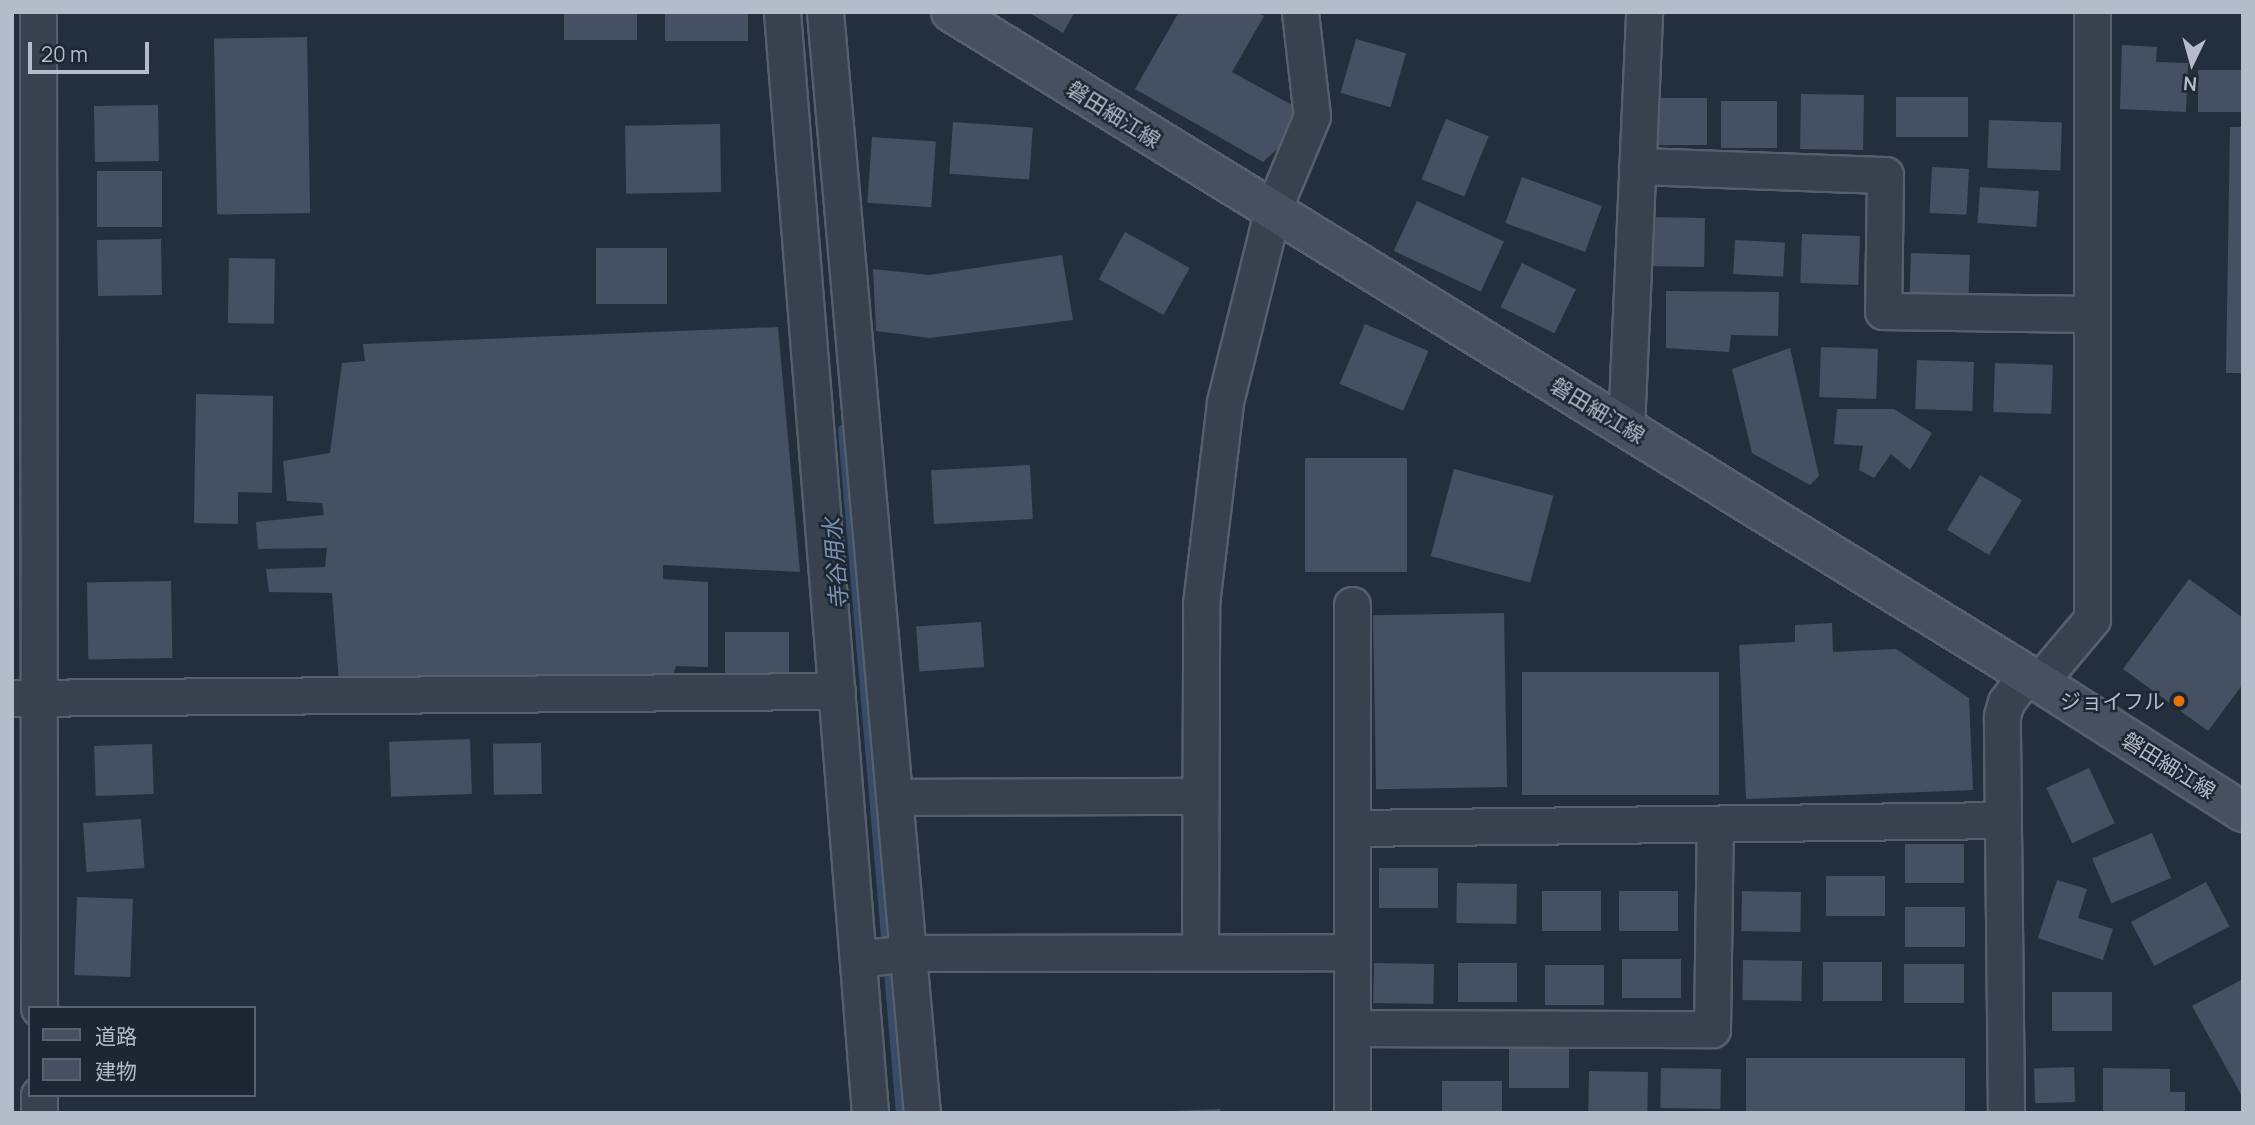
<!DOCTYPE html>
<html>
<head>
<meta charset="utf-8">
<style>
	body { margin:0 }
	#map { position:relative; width:2255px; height:1125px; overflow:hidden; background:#242f3e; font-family:Manrope,"Noto Sans JP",sans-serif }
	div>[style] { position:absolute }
	.stream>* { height:12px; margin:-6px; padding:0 6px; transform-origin:6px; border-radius:6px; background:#394c67 }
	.building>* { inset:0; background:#455162; transform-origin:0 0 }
	.roads { filter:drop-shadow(2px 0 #565f6c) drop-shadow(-2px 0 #565f6c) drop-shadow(0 2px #565f6c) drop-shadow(0 -2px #565f6c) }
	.street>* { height:35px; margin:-17.5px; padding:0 17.5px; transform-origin:17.5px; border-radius:17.5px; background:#38414e }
	.secondary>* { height:38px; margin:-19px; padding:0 19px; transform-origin:19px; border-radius:19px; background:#465061 }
	.dots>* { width:19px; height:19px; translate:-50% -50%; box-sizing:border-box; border:4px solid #1d2633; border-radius:50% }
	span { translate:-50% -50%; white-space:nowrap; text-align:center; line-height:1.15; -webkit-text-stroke:5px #1d2633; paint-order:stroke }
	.street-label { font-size:21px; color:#b4bcc9 }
	.poi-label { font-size:21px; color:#b4bcc9 }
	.right { translate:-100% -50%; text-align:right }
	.water-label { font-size:23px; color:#7c92b1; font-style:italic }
	.frame { position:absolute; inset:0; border:14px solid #b4bcc9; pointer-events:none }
	.legend { position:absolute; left:28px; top:1006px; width:228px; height:91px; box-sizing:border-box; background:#1d2633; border:2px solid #59626f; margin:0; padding:9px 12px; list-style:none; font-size:21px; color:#b4bcc9 }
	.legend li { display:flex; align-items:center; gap:14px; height:35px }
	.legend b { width:35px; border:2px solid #59626f }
	.north { position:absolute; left:2157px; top:28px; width:70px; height:70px; -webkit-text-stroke:5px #1d2633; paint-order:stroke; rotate:185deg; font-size:19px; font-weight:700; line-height:28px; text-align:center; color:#b4bcc9 }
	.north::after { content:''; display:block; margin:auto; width:24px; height:32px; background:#b4bcc9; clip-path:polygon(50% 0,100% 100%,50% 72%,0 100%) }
	.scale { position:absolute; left:28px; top:42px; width:121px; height:32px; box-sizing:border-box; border:4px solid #b4bcc9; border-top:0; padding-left:9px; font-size:21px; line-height:24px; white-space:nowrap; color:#b4bcc9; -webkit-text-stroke:5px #1d2633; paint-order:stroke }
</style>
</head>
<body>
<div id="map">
	<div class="stream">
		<div style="left:844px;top:430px;width:685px;rotate:85.15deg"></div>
	</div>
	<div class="building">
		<div style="left:564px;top:12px;width:73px;height:28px"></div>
		<div style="left:665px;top:12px;width:83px;height:29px"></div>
		<div style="clip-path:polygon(1028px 12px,1075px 12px,1063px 33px)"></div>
		<div style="clip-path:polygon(1179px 12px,1257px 12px,1264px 16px,1232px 72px,1312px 116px,1263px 162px,1135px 89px)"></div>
		<div style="left:307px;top:37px;width:176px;height:93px;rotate:89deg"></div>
		<div style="left:1356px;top:39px;width:52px;height:56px;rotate:16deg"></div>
		<div style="clip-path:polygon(2122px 45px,2157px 47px,2156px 62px,2188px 63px,2186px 112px,2120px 109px)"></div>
		<div style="left:2198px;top:70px;width:45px;height:42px"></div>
		<div style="left:1801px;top:94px;width:63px;height:55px;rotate:1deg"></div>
		<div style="left:1896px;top:97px;width:72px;height:40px"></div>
		<div style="left:1651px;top:98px;width:56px;height:47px"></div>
		<div style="left:1721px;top:101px;width:56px;height:47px"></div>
		<div style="left:158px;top:105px;width:56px;height:64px;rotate:89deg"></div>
		<div style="left:1446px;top:119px;width:46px;height:65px;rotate:22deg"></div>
		<div style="left:1989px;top:120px;width:73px;height:48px;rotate:2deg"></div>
		<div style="left:953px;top:122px;width:80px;height:52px;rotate:4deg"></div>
		<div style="left:720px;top:124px;width:68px;height:95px;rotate:89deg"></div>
		<div style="clip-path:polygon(2230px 127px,2243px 127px,2243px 373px,2226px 373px)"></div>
		<div style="left:872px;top:137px;width:64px;height:66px;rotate:4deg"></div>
		<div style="left:1932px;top:167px;width:37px;height:46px;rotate:3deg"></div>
		<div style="left:162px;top:171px;width:56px;height:65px;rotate:90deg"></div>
		<div style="left:1522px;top:177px;width:85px;height:49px;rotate:20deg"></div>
		<div style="left:1980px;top:187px;width:59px;height:36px;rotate:4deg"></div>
		<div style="left:1417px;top:201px;width:96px;height:55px;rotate:25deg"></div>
		<div style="left:1647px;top:217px;width:58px;height:49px;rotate:1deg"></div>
		<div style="left:1125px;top:232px;width:74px;height:54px;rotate:29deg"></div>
		<div style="left:1802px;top:234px;width:58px;height:49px;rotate:2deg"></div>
		<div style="left:161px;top:239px;width:56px;height:64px;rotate:89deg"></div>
		<div style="left:1735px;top:240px;width:50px;height:34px;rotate:3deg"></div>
		<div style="left:667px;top:248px;width:56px;height:71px;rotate:90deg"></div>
		<div style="left:1911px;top:253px;width:59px;height:49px;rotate:2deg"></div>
		<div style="clip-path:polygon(1062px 255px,1073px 320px,930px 338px,876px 331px,873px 269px,929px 275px)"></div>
		<div style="left:229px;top:258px;width:46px;height:65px;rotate:1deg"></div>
		<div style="left:1522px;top:263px;width:60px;height:49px;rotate:26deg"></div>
		<div style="clip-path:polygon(1666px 291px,1779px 292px,1778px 336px,1731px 335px,1729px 352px,1666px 348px)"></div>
		<div style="left:1365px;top:324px;width:69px;height:65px;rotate:23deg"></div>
		<div style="clip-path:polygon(778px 327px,800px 572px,663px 565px,663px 579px,708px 582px,708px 667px,676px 666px,671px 680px,339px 682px,332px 593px,269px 592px,266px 569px,325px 567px,327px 548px,258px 549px,256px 522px,324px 515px,322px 503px,287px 501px,283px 461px,330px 453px,342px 363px,365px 361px,363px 344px)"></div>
		<div style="left:1821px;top:347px;width:57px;height:50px;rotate:2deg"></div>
		<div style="clip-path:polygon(1790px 348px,1819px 476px,1810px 485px,1752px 453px,1732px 369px)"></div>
		<div style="left:1917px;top:360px;width:57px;height:49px;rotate:2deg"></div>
		<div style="left:1995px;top:363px;width:58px;height:49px;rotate:2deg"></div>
		<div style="clip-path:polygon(196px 394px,273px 396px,272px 493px,238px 492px,238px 524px,194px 523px)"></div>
		<div style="clip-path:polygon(1837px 409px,1894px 409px,1932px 433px,1910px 470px,1891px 454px,1874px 478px,1859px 470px,1863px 446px,1834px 444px)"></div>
		<div style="left:1305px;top:458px;width:102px;height:114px"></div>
		<div style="left:1030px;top:465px;width:54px;height:99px;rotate:87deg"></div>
		<div style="left:1454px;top:469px;width:103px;height:90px;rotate:15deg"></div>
		<div style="left:1980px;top:475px;width:49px;height:64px;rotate:31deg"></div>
		<div style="clip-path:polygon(2189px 579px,2243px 618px,2243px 684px,2208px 731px,2123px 669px)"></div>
		<div style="left:171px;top:581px;width:77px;height:84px;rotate:89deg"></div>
		<div style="left:1504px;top:613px;width:174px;height:131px;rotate:89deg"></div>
		<div style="left:981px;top:622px;width:45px;height:65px;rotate:86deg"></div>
		<div style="clip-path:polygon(1832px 623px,1833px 652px,1896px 649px,1969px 698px,1973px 790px,1746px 799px,1739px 645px,1795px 642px,1795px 625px)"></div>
		<div style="left:725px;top:632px;width:64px;height:41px"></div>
		<div style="left:1522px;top:672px;width:197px;height:123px"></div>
		<div style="left:470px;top:739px;width:55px;height:81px;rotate:88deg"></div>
		<div style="left:541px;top:743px;width:51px;height:48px;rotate:89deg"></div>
		<div style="left:152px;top:744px;width:50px;height:58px;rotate:88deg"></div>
		<div style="left:2089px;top:768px;width:61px;height:47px;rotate:65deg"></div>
		<div style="left:141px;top:819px;width:49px;height:58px;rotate:86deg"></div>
		<div style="left:2152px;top:833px;width:49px;height:65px;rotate:67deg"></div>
		<div style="left:1905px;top:844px;width:59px;height:39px"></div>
		<div style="left:1379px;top:868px;width:59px;height:40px"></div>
		<div style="left:1885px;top:876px;width:40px;height:59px;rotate:90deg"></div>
		<div style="clip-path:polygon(2057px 880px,2087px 889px,2078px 918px,2113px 929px,2103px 960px,2038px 938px)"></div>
		<div style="left:2206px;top:882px;width:50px;height:85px;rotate:62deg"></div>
		<div style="left:1457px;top:883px;width:60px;height:40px;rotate:1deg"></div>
		<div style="left:1542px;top:891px;width:59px;height:40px"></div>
		<div style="left:1619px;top:891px;width:59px;height:40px"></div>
		<div style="left:1742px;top:891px;width:59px;height:40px;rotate:1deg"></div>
		<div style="left:77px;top:897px;width:56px;height:78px;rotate:2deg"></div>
		<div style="left:1905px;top:907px;width:60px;height:40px"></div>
		<div style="left:1622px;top:959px;width:59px;height:39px"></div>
		<div style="left:1743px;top:960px;width:59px;height:40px;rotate:1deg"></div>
		<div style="left:1823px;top:962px;width:59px;height:39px"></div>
		<div style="left:1374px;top:963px;width:60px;height:40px;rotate:1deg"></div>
		<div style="left:1458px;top:963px;width:59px;height:39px"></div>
		<div style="left:1904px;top:964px;width:60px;height:39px"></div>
		<div style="left:1545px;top:965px;width:59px;height:40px"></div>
		<div style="clip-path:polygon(2243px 979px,2243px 1098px,2192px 1006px)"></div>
		<div style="left:2052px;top:992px;width:60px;height:39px"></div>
		<div style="left:1509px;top:1049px;width:60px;height:39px"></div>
		<div style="left:1965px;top:1058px;width:55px;height:219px;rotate:90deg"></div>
		<div style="left:2074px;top:1067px;width:35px;height:40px;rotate:88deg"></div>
		<div style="left:1661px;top:1068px;width:60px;height:40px;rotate:1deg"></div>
		<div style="clip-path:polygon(2103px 1068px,2170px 1069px,2170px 1092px,2185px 1092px,2185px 1113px,2103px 1113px)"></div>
		<div style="left:1589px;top:1071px;width:59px;height:40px;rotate:1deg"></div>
		<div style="left:1442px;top:1081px;width:60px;height:32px"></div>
		<div style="clip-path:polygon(1220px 1109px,1221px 1113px,1170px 1113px,1170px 1111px)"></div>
	</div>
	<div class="roads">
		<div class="street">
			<div style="left:38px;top:12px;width:996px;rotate:89.94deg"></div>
			<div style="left:782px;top:12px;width:1105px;rotate:85.43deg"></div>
			<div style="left:825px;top:12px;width:1105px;rotate:84.97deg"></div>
			<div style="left:1637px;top:166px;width:248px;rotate:2.1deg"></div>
			<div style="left:1885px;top:175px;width:136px;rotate:90.8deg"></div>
			<div style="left:1883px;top:311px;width:209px;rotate:0.8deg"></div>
			<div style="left:1626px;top:428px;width:416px;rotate:-87.5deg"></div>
			<div style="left:2039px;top:682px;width:82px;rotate:-49.9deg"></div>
			<div style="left:2092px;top:619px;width:607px;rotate:-90deg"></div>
			<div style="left:12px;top:698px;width:825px;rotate:-0.49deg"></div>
			<div style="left:894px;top:797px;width:306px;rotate:-0.2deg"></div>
			<div style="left:1352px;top:828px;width:651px;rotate:-0.7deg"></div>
			<div style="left:1200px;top:952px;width:348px;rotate:-89.8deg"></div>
			<div style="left:1201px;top:604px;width:203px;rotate:-83.2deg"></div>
			<div style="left:1225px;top:402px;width:196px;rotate:-76.1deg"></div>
			<div style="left:1272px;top:212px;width:104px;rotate:-67.4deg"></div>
			<div style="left:1312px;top:116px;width:105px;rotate:-96.6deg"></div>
			<div style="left:858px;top:959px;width:50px;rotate:-6.8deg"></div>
			<div style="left:908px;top:953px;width:444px;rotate:-0.1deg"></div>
			<div style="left:1352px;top:1028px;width:360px;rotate:0.2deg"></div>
			<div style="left:1712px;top:1029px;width:205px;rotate:-89.2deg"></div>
			<div style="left:39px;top:1095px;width:18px;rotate:90deg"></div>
			<div style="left:1352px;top:1113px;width:508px;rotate:-90deg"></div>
			<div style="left:2006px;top:1113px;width:397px;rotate:-90.6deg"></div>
			<div style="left:2002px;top:716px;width:15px;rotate:-74deg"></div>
			<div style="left:2006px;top:702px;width:34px;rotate:-52deg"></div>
		</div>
		<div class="secondary">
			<div style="left:951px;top:12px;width:1278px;rotate:31.63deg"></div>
			<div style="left:2039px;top:682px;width:242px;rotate:32.5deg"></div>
		</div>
	</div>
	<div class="dots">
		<div style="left:2179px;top:701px;background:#e8710a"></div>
	</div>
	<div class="street-label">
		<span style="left:1114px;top:114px;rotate:32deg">磐田細江線</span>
		<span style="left:1598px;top:410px;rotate:31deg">磐田細江線</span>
		<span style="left:2169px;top:765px;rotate:32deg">磐田細江線</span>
	</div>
	<div class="poi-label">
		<span class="right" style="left:2165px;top:701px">ジョイフル</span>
	</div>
	<div class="water-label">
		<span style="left:835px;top:564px;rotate:-95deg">寺谷用水</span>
	</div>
	<div class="frame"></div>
	<ul class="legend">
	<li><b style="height:9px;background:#465061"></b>道路</li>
	<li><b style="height:19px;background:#455162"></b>建物</li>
	</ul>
	<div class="north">N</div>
	<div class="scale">20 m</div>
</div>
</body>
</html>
